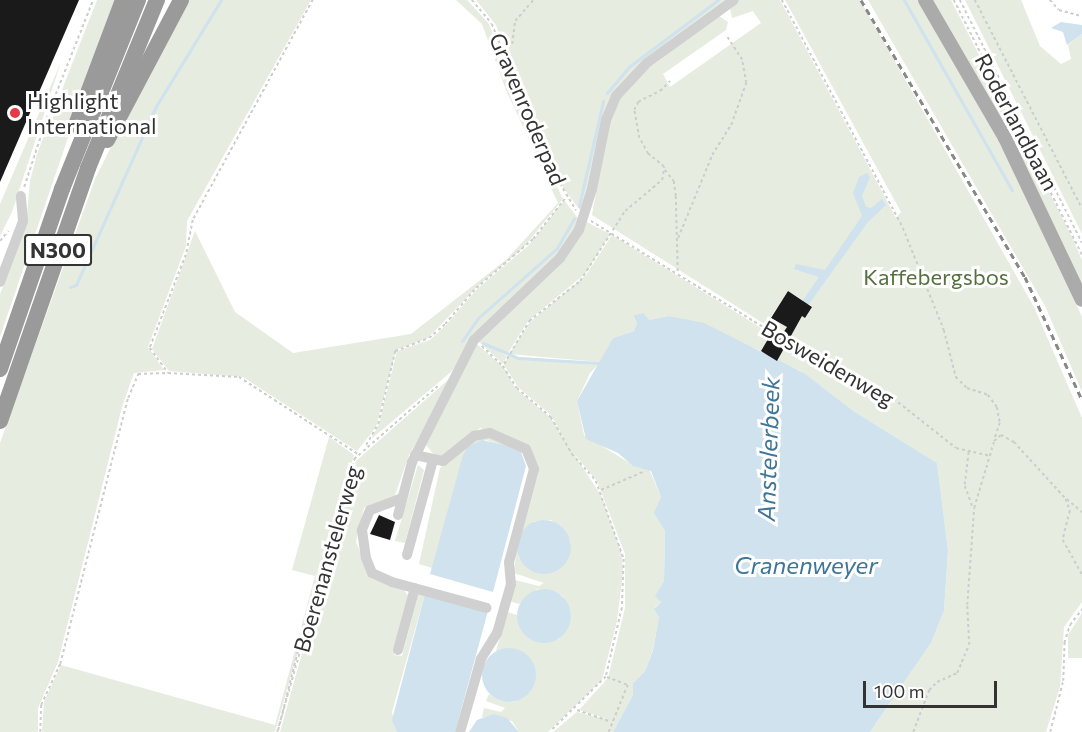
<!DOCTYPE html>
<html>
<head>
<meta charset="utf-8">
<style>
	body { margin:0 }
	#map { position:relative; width:1082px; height:732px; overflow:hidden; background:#fff; font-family:Commissioner,sans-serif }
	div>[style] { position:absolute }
	.green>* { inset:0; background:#e6ecdf }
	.water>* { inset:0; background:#cfe2ee }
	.round { border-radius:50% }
	.stream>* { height:3px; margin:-1.5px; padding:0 1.5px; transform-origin:1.5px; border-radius:1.5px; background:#cfe2ee }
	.building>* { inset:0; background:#1a1a1a }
	.path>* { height:1.5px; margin-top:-0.75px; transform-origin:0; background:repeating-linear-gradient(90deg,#cdcdcd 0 3px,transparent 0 6px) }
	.minor>* { height:10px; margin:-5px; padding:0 5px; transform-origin:5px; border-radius:5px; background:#d0d0d0 }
	.major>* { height:14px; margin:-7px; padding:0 7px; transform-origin:7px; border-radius:7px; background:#ababab }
	.highway>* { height:16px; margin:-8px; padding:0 8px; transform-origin:8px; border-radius:8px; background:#9a9a9a }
	.rail>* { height:3px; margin-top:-1.5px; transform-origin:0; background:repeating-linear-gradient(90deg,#888 0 6px,transparent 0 10.5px) }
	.dots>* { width:16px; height:16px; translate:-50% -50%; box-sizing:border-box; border:3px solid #fff; border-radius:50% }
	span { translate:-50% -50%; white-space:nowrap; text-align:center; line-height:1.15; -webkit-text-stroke:6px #fff; paint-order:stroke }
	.shield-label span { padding:2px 4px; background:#fff; border:2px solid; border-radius:4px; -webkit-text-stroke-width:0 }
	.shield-label { font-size:21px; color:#333; font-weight:700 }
	.poi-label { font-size:22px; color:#333 }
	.left { translate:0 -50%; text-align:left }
	.street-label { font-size:22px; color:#333 }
	.park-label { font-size:22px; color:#56703f }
	.water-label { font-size:24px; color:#3f7597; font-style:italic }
	.scale { position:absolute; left:863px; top:681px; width:134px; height:27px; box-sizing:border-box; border:3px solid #333; border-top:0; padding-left:8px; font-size:18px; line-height:21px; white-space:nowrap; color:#333; -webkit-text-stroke:4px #fff; paint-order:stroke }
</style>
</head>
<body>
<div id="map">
	<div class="green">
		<div style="clip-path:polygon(97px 0,120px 0,85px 88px,0 337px,0 294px,26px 225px,30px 181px,37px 154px)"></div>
		<div style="clip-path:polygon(184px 0,311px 0,187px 221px,186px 246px,148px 347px,164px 370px,134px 373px,122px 407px,58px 662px,38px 708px,38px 732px,0 732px,0 443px,95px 179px)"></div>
		<div style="clip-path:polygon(456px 0,467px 0,489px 24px,531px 133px,563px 199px,524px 247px,476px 288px,428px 338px,396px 350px,376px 427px,357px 451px,243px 377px,169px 371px,152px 349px,195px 231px,235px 312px,293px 353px,411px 334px,506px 260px,558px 203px,506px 90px,482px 24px)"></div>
		<div style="clip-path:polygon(476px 0,728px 0,613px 96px,582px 213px,564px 189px,532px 121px,496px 25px)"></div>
		<div style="clip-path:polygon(739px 0,780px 0,896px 218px,901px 212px,785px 0,860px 0,1034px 307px,1082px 418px,1082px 602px,1064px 627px,1060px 687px,1046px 732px,870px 732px,931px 643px,944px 611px,948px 551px,937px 463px,852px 410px,801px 371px,777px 361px,802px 316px,805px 318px,812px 306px,788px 291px,771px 317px,787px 327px,782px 335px,592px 215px,608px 125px,620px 98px,637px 77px,719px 16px,728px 22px,726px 30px,663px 74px,670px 87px,761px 23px,753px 11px,732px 18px,730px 8px)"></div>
		<div style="clip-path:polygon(868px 0,918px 0,1023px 184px,1082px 317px,1082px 392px,1045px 306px)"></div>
		<div style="clip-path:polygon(931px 0,951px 0,1071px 235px,1082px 260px,1082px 287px,1045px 207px)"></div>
		<div style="clip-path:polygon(965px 0,1021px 0,1040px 46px,1061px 64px,1071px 59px,1068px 45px,1082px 34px,1082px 234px)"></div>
		<div style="clip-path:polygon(61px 62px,12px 212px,0 236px,0 204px)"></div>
		<div style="clip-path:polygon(564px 200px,577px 217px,610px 234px,586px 273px,528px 321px,508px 353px,482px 342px,507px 356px,503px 364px,477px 340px,451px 372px,371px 439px,379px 424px,397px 351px,430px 340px,446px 325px,477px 289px,529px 245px)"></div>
		<div style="clip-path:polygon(612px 235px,771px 334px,761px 351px,699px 323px,669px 316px,649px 320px,633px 317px,637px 323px,634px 331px,613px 338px,600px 362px,509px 354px,530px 322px,586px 275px)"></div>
		<div style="clip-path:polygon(477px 344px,505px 369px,515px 388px,550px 417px,602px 497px,622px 555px,623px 572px,617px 621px,602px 680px,548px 732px,519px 732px,512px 721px,482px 717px,484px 708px,501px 712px,505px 708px,486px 701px,489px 694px,500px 701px,514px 702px,529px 693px,535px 681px,534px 666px,523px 653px,496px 651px,507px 612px,517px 615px,522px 631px,539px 642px,559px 639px,570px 622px,571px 612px,563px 596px,554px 591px,537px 589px,519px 604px,510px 601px,515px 580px,539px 586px,544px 583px,514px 573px,517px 545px,519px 558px,528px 568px,550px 573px,567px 561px,571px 542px,565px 530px,551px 520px,535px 521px,522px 532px,537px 470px,527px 444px,480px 428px,442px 456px,435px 456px,426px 445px,436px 407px,409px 455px,395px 495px,364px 508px,356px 542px,371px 578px,404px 590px,409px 597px,394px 655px,402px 656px,419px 592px,425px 594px,392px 712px,397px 732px,280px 732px,356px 461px,449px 379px)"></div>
		<div style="clip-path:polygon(508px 356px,600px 363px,590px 373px,577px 401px,584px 435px,636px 467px,649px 469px,661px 497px,657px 517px,665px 531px,664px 581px,656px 596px,661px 602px,655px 607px,659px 617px,653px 649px,645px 671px,633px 683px,633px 695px,613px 732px,553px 732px,577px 712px,610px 720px,579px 710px,608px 678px,625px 608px,625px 554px,597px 481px,570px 449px,551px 415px,518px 387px,504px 365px)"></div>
		<div style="clip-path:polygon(329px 437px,354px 455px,275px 732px,42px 732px,44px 702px,61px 665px,275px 725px,315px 576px,292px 570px)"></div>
		<div style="clip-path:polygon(488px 437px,518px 448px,521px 452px,486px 440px,465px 450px,432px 568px,419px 564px,440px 468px,468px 443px)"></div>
		<div style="clip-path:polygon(418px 465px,424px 470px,405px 543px,395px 541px)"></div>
		<div style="clip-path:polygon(1082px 613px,1082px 658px,1068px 658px,1068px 635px)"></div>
	</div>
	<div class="water">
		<div style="clip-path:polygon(1061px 22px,1082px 25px,1082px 34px,1067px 45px,1063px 32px,1051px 28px)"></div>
		<div style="clip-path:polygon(867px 173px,870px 177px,862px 196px,866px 207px,871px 208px,882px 199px,886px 205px,868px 222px,801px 315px,803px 300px,819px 277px,794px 269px,796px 264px,825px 270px,862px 216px,853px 193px,859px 177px)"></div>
		<div style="clip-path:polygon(643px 313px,649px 320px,669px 316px,704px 323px,804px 373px,852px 410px,937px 463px,948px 551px,944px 611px,931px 643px,870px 732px,613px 732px,633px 695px,633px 683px,645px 671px,653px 650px,659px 617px,654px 609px,661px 602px,655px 596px,664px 581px,665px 531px,654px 513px,661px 497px,651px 471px,633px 466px,618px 453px,586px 439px,577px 401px,613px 338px,634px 331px,637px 323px,633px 316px)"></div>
		<div style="clip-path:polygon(482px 440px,512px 447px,521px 452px,526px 466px,493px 592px,430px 574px,463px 455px,467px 447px)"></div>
		<div class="round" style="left:517px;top:520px;width:54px;height:54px"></div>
		<div class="round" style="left:517px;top:589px;width:54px;height:54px"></div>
		<div style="clip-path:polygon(425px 594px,488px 611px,455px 732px,397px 732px,392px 720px)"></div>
		<div class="round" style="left:482px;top:648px;width:54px;height:54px"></div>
		<div style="clip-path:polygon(494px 714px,507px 718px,519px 732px,469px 732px,477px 720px)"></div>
	</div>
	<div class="stream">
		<div style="left:904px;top:0;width:219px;rotate:60.4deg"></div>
		<div style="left:607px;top:93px;width:35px;rotate:-50deg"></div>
		<div style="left:630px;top:66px;width:110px;rotate:-36.9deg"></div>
		<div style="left:579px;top:206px;width:108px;rotate:-77.1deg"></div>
		<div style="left:70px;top:287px;width:6px;rotate:-18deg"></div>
		<div style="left:76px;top:285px;width:194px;rotate:-65.9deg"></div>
		<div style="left:155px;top:108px;width:127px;rotate:-58.6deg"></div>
		<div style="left:462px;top:341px;width:28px;rotate:-55deg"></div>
		<div style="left:478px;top:318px;width:106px;rotate:-41.5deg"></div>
		<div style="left:557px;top:248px;width:34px;rotate:-60deg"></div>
		<div style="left:483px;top:343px;width:38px;rotate:23deg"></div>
		<div style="left:518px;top:358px;width:82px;rotate:3.5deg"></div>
	</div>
	<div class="building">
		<div style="clip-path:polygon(0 0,79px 0,0 182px)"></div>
		<div style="clip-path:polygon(788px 291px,812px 307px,805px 318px,802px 316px,777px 361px,761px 351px,771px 334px,779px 339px,787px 327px,771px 318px)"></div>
		<div style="clip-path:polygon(379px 515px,395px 522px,390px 540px,370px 534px)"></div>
	</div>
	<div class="path">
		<div style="left:313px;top:0;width:251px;rotate:118.6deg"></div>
		<div style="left:193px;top:220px;width:36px;rotate:101deg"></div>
		<div style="left:186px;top:255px;width:100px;rotate:111.2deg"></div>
		<div style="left:150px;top:348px;width:31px;rotate:54deg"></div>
		<div style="left:168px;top:373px;width:71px;rotate:3.2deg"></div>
		<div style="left:239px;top:377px;width:142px;rotate:32.9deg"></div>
		<div style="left:472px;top:0;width:31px;rotate:50deg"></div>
		<div style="left:492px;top:24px;width:150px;rotate:68.1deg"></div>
		<div style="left:548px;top:163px;width:55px;rotate:59.2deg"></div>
		<div style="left:782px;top:0;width:258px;rotate:62deg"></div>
		<div style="left:903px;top:228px;width:110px;rotate:68.1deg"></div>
		<div style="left:944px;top:330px;width:49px;rotate:75.7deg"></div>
		<div style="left:956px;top:377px;width:16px;rotate:45deg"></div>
		<div style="left:967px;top:388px;width:22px;rotate:18deg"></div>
		<div style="left:988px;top:395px;width:15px;rotate:53deg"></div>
		<div style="left:997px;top:407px;width:16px;rotate:79deg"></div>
		<div style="left:1000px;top:423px;width:19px;rotate:108deg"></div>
		<div style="left:954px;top:0;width:285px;rotate:63.3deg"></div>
		<div style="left:960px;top:0;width:272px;rotate:63.3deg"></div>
		<div style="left:975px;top:0;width:234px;rotate:62.8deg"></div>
		<div style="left:1050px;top:0;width:13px;rotate:48deg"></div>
		<div style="left:1059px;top:10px;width:24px;rotate:15deg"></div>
		<div style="left:504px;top:51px;width:11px;rotate:-41deg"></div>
		<div style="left:512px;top:44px;width:23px;rotate:-83deg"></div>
		<div style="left:515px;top:21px;width:28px;rotate:-49deg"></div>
		<div style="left:665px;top:170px;width:14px;rotate:51deg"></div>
		<div style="left:674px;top:181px;width:15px;rotate:82deg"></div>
		<div style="left:676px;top:196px;width:77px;rotate:88.5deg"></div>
		<div style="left:24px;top:187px;width:80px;rotate:-71.8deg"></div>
		<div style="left:49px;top:111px;width:119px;rotate:-68.4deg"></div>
		<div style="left:591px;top:221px;width:294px;rotate:31.6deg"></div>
		<div style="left:841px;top:375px;width:52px;rotate:22.6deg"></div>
		<div style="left:889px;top:395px;width:85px;rotate:38.3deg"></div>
		<div style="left:956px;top:448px;width:36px;rotate:13deg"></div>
		<div style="left:678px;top:238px;width:90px;rotate:-67.7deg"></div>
		<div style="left:712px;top:155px;width:36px;rotate:-58deg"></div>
		<div style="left:731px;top:125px;width:45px;rotate:-70.3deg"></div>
		<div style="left:746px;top:83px;width:23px;rotate:-100deg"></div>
		<div style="left:742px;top:60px;width:27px;rotate:-123deg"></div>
		<div style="left:0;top:241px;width:13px;rotate:-51deg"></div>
		<div style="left:482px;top:346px;width:29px;rotate:44deg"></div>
		<div style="left:503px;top:366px;width:26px;rotate:58deg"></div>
		<div style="left:517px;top:388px;width:45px;rotate:40.5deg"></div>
		<div style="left:551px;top:417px;width:43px;rotate:60.4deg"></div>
		<div style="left:572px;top:454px;width:36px;rotate:48deg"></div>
		<div style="left:596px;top:481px;width:83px;rotate:70.3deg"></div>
		<div style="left:624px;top:559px;width:49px;rotate:92.3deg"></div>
		<div style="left:622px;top:608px;width:71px;rotate:103.1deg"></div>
		<div style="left:606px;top:677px;width:78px;rotate:135.5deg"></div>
		<div style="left:504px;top:364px;width:50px;rotate:-59.8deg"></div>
		<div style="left:529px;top:321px;width:65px;rotate:-38.1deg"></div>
		<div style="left:580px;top:281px;width:83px;rotate:-57.3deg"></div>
		<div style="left:625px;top:211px;width:48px;rotate:-40deg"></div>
		<div style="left:662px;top:180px;width:13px;rotate:-81deg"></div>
		<div style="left:664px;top:167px;width:21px;rotate:-141deg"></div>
		<div style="left:648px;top:154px;width:18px;rotate:-119deg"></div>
		<div style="left:639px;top:138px;width:28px;rotate:-100deg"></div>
		<div style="left:634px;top:110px;width:9px;rotate:-63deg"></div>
		<div style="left:638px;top:102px;width:25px;rotate:-27deg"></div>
		<div style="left:660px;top:91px;width:14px;rotate:-45deg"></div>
		<div style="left:366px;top:445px;width:24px;rotate:-60deg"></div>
		<div style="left:378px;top:424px;width:75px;rotate:-76.9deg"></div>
		<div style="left:395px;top:351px;width:36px;rotate:-21deg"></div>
		<div style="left:429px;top:338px;width:21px;rotate:-41deg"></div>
		<div style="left:445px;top:324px;width:48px;rotate:-49.3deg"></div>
		<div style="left:476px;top:288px;width:75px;rotate:-40.7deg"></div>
		<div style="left:533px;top:239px;width:53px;rotate:-51.8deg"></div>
		<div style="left:969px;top:452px;width:34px;rotate:97deg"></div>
		<div style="left:965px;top:486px;width:23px;rotate:70deg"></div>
		<div style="left:601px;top:490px;width:48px;rotate:-23.4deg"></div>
		<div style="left:1067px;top:499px;width:20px;rotate:41deg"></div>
		<div style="left:607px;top:677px;width:22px;rotate:21deg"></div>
		<div style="left:628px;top:685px;width:51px;rotate:112deg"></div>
		<div style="left:577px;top:710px;width:36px;rotate:19deg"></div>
		<div style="left:278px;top:730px;width:143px;rotate:-75.9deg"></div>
		<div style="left:313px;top:591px;width:25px;rotate:-67deg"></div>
		<div style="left:40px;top:732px;width:27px;rotate:-88deg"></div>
		<div style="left:41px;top:705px;width:45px;rotate:-65.1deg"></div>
		<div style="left:60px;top:664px;width:275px;rotate:-75.7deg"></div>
		<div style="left:128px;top:398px;width:26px;rotate:-67deg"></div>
		<div style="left:138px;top:374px;width:29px;rotate:-2deg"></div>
		<div style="left:277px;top:732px;width:284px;rotate:-74.2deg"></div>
		<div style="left:354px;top:459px;width:114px;rotate:-41.1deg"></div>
		<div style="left:913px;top:732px;width:45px;rotate:-69.1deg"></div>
		<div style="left:929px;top:690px;width:11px;rotate:-45deg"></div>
		<div style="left:937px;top:682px;width:22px;rotate:-24deg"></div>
		<div style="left:957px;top:673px;width:30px;rotate:-67deg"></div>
		<div style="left:969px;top:645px;width:40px;rotate:-92.9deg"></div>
		<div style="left:967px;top:605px;width:97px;rotate:-85.9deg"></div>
		<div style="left:974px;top:508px;width:70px;rotate:-73.4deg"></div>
		<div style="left:994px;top:441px;width:9px;rotate:-41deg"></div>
		<div style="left:1001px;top:435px;width:15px;rotate:28deg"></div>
		<div style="left:1014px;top:442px;width:77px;rotate:47.6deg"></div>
		<div style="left:1066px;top:499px;width:13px;rotate:72deg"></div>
		<div style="left:1070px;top:511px;width:30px;rotate:104deg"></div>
		<div style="left:1063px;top:540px;width:39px;rotate:61deg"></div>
		<div style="left:1050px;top:732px;width:53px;rotate:-75.7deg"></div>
		<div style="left:1063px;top:681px;width:38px;rotate:-88deg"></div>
		<div style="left:1064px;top:643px;width:19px;rotate:-72deg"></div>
		<div style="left:1070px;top:625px;width:20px;rotate:-53deg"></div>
	</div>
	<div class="minor">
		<div style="left:0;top:282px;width:65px;rotate:-69.3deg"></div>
		<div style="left:23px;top:221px;width:25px;rotate:-95deg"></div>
		<div style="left:415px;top:455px;width:29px;rotate:12deg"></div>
		<div style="left:443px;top:461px;width:40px;rotate:-39deg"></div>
		<div style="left:474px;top:436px;width:16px;rotate:-11deg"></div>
		<div style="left:490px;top:433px;width:39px;rotate:24deg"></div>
		<div style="left:526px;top:449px;width:22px;rotate:68deg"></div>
		<div style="left:534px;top:469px;width:96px;rotate:105deg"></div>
		<div style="left:509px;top:562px;width:22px;rotate:85deg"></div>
		<div style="left:511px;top:584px;width:51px;rotate:105.9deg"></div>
		<div style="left:497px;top:633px;width:31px;rotate:122deg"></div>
		<div style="left:481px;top:659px;width:76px;rotate:106deg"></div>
		<div style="left:402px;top:498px;width:34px;rotate:159deg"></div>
		<div style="left:370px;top:510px;width:22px;rotate:112deg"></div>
		<div style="left:362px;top:530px;width:28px;rotate:82deg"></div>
		<div style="left:366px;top:558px;width:16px;rotate:68deg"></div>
		<div style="left:372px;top:573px;width:22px;rotate:24deg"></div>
		<div style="left:392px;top:582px;width:98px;rotate:15.3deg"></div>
		<div style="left:398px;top:515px;width:55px;rotate:-75.2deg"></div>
		<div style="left:412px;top:462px;width:137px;rotate:-63.1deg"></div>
		<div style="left:474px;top:340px;width:119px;rotate:-43.6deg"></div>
		<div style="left:560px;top:258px;width:34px;rotate:-56deg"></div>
		<div style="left:579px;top:230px;width:43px;rotate:-72.4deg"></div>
		<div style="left:592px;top:189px;width:70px;rotate:-78.5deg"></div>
		<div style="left:606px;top:120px;width:26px;rotate:-67deg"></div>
		<div style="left:616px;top:96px;width:45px;rotate:-46.8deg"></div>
		<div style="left:647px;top:63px;width:107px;rotate:-35.9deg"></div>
		<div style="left:407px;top:555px;width:98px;rotate:-74.7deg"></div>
		<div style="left:398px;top:650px;width:64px;rotate:-74.7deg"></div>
	</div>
	<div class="major">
		<div style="left:925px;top:0;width:160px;rotate:59.9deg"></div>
		<div style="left:1005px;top:138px;width:179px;rotate:64.6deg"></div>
	</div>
	<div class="highway">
		<div style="left:76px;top:125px;width:134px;rotate:-69.4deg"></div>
		<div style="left:107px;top:140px;width:158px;rotate:-62.1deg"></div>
		<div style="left:0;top:369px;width:190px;rotate:-71deg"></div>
		<div style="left:62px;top:189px;width:204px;rotate:-68.1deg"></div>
		<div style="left:0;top:421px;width:268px;rotate:-70.8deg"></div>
		<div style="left:88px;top:168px;width:182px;rotate:-67.7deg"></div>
	</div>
	<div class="rail">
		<div style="left:861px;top:0;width:322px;rotate:59.4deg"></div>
		<div style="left:1025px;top:277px;width:136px;rotate:65.1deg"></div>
	</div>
	<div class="dots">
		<div style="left:15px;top:113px;background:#e63946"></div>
	</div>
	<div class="shield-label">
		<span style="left:58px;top:250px">N300</span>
	</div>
	<div class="poi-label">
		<span class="left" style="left:27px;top:113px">Highlight<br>International</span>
	</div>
	<div class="street-label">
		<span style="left:528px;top:109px;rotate:67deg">Gravenroderpad</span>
		<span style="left:1017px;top:122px;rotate:62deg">Roderlandbaan</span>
		<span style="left:828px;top:363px;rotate:30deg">Bosweidenweg</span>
		<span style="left:327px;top:559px;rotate:-74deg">Boerenanstelerweg</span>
	</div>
	<div class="park-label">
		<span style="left:936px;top:277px">Kaffebergsbos</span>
	</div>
	<div class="water-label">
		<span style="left:768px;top:449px;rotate:-88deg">Anstelerbeek</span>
		<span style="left:806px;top:565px">Cranenweyer</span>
	</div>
	<div class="scale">100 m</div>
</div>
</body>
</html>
